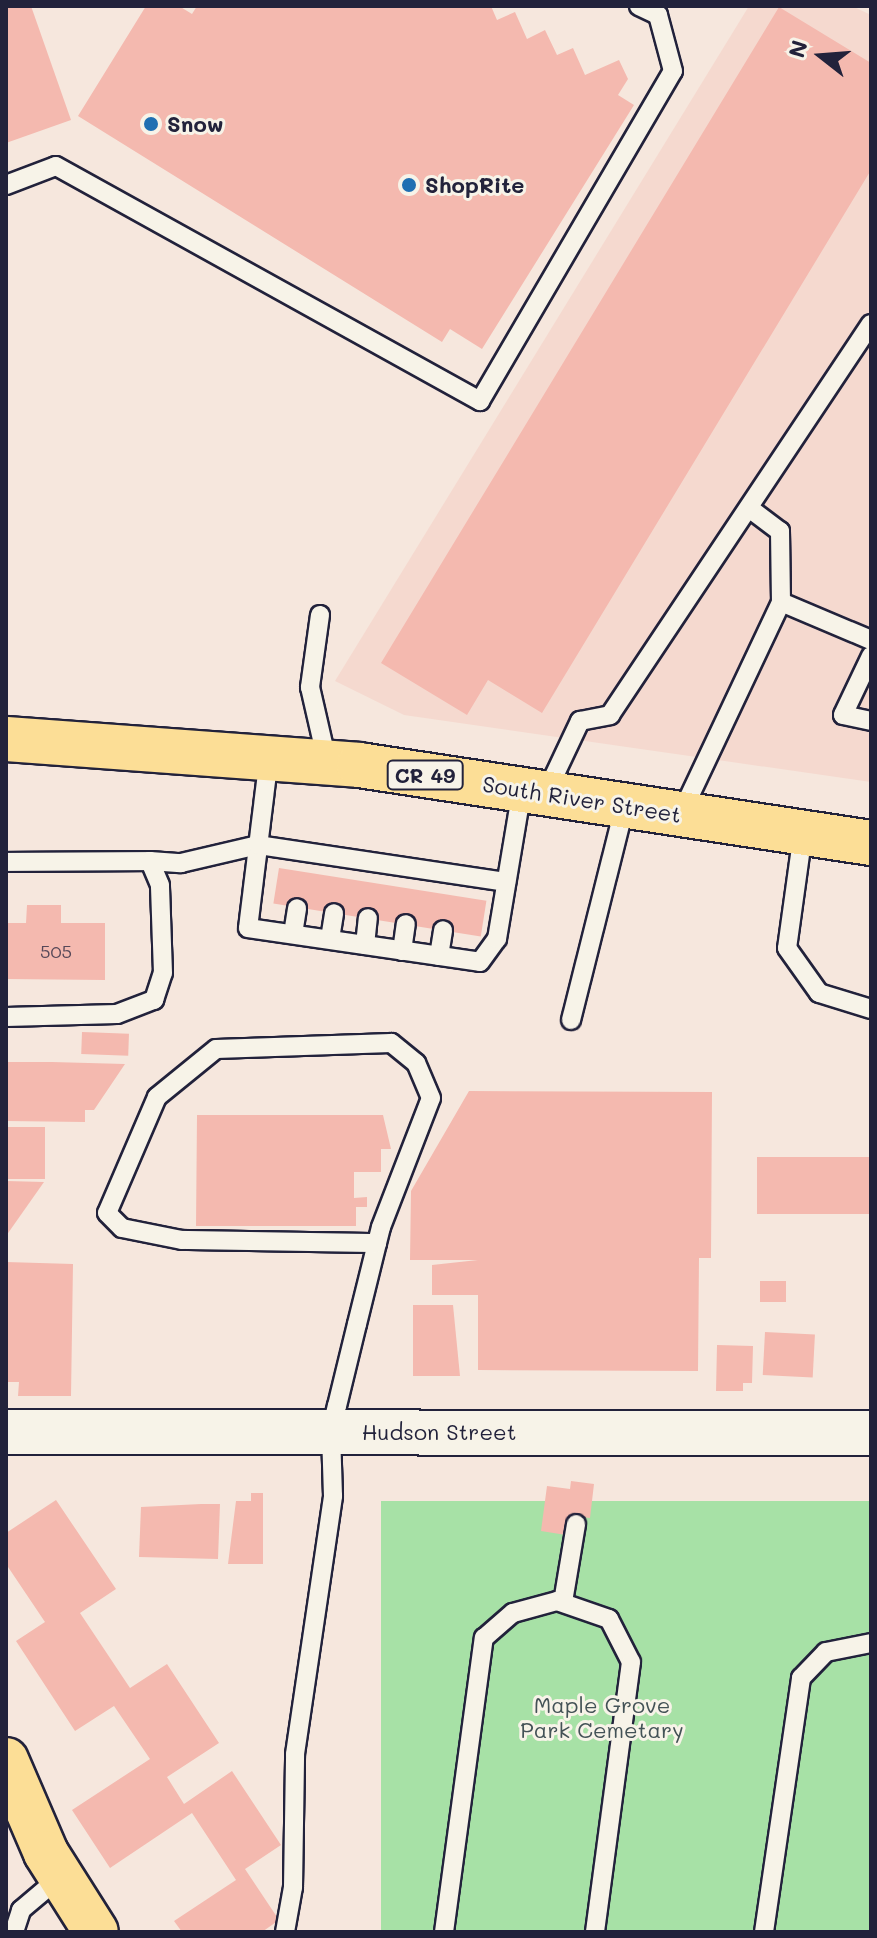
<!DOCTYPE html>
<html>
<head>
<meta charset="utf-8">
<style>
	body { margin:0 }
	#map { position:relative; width:877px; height:1938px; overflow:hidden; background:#f6e7dd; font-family:Mali,sans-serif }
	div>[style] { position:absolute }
	.built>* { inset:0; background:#f5d9cf }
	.green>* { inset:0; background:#a7e1a6; transform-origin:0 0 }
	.building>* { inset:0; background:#f4b9af; transform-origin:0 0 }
	.roads { filter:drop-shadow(2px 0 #22223b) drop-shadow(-2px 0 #22223b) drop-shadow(0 2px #22223b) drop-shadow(0 -2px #22223b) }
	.service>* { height:18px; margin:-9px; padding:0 9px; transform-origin:9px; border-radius:9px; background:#f7f3e8 }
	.secondary>* { height:44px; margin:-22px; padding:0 22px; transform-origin:22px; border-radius:22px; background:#f7f3e8 }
	.primary>* { height:44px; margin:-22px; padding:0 22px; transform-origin:22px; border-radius:22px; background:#fcde96 }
	.dots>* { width:22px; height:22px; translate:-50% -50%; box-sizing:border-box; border:4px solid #f7f3e8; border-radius:50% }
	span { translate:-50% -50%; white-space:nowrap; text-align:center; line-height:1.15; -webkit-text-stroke:6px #f7f3e8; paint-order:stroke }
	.number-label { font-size:18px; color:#564858 }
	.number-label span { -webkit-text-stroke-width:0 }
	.shield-label span { padding:2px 6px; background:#f7f3e8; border:2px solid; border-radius:6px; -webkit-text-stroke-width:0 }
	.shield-label { font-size:20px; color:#22223b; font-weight:700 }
	.poi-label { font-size:22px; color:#22223b; font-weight:700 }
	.left { translate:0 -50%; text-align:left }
	.street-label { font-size:22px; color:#22223b }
	.park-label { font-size:22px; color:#435256 }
	.frame { position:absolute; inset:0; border:8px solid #22223b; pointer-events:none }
	.north { position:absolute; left:781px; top:16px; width:80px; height:80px; -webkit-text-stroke:6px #f7f3e8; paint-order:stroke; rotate:287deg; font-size:22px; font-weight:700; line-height:32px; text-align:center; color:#22223b }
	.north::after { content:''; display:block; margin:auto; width:28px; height:36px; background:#22223b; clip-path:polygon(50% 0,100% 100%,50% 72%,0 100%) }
</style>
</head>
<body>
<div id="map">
	<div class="built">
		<div style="clip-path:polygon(749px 6px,852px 6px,871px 15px,871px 782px,404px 715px,335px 681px)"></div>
	</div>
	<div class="green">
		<div style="left:381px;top:1501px;width:490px;height:434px"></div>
	</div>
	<div class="building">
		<div style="clip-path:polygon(6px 6px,31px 6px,71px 120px,6px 143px)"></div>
		<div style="clip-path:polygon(146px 6px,179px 6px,192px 14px,197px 6px,491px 6px,497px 20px,515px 12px,527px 39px,545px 30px,557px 55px,573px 48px,585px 75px,619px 60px,628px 79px,618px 95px,634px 105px,482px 349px,450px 329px,442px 342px,78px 116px)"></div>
		<div style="clip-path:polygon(779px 7px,871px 63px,871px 170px,542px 713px,488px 680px,467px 715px,381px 663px)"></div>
		<div style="left:279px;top:868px;width:210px;height:36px;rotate:9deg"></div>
		<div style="clip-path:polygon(27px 905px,61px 905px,61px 923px,105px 923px,105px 980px,6px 979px,6px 923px,26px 923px)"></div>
		<div style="left:82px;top:1032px;width:47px;height:22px;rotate:2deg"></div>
		<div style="clip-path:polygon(6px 1062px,52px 1062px,125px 1064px,94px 1110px,85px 1110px,85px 1122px,6px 1121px)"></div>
		<div style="clip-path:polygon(469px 1091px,712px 1092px,711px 1258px,699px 1258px,698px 1371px,478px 1370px,478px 1295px,432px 1295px,432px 1265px,478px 1260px,410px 1260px,411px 1191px)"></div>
		<div style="clip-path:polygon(197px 1115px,383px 1115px,391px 1149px,381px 1149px,381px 1172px,354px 1172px,354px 1198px,367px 1197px,367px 1207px,356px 1207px,356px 1226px,196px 1226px)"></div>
		<div style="left:6px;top:1127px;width:39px;height:52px"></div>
		<div style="left:871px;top:1157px;width:57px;height:114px;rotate:90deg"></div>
		<div style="clip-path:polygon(6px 1181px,44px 1182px,6px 1236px)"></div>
		<div style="clip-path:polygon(6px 1262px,73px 1264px,71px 1396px,18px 1396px,19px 1382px,6px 1382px)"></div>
		<div style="left:760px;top:1281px;width:26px;height:21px"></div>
		<div style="clip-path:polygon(413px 1305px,453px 1305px,460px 1376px,413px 1376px)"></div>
		<div style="left:765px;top:1332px;width:50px;height:43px;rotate:3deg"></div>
		<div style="clip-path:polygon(717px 1345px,753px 1346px,752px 1383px,743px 1383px,743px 1391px,716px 1391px)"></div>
		<div style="clip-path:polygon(571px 1481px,594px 1484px,590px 1518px,571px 1516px,566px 1535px,541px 1531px,547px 1486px,570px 1489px)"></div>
		<div style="clip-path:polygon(251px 1493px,263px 1493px,263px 1564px,228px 1564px,236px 1501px,251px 1501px)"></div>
		<div style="clip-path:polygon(56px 1500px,116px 1589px,80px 1613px,130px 1688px,167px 1664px,219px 1743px,167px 1777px,184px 1804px,232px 1771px,281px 1845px,245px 1869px,279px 1920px,262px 1932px,182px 1932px,174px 1921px,236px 1880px,192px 1813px,110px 1868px,72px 1810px,150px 1759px,114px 1706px,75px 1731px,16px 1641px,45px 1622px,6px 1564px,6px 1533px)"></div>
		<div style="clip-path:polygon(201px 1504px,220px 1504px,218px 1559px,139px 1557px,141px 1507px)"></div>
	</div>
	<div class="roads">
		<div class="service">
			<div style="left:6px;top:185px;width:53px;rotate:-20.8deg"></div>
			<div style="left:56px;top:166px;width:485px;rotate:29deg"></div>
			<div style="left:480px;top:401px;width:382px;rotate:-59.7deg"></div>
			<div style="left:673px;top:71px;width:58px;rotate:-105deg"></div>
			<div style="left:658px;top:15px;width:21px;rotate:-155deg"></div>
			<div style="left:749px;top:508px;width:39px;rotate:37deg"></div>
			<div style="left:780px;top:531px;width:71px;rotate:89.2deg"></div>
			<div style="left:320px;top:615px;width:73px;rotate:97.9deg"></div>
			<div style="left:310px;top:687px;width:76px;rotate:77.1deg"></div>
			<div style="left:871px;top:656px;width:65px;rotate:115.4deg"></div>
			<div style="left:843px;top:715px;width:29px;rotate:12deg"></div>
			<div style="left:269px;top:757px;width:172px;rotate:97deg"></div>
			<div style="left:248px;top:928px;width:234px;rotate:8.3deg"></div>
			<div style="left:480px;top:962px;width:29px;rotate:-54deg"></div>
			<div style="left:497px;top:939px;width:151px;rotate:-80.5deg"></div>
			<div style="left:546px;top:793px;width:80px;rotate:-64.7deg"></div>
			<div style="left:580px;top:721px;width:31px;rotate:-11deg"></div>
			<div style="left:610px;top:715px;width:470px;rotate:-56.3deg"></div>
			<div style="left:681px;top:814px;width:234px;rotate:-64.7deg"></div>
			<div style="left:781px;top:602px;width:98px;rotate:22.9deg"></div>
			<div style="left:803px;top:833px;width:116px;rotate:97.9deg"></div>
			<div style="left:787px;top:948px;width:55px;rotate:54.6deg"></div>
			<div style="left:819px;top:993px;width:54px;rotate:17.1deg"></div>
			<div style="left:6px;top:862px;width:144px;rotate:-0.4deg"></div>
			<div style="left:293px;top:934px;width:26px;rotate:-81deg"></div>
			<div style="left:330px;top:939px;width:26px;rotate:-81deg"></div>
			<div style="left:365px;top:945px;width:27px;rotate:-84deg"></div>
			<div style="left:402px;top:951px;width:27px;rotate:-82deg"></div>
			<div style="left:439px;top:956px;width:26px;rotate:-81deg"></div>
			<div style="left:6px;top:1017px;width:111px;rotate:-1.5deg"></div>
			<div style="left:117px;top:1014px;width:40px;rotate:-21deg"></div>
			<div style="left:154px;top:1000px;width:28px;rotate:-72deg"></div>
			<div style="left:163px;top:973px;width:88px;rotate:-92deg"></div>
			<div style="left:160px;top:885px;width:26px;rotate:-113deg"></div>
			<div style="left:150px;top:861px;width:31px;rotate:4deg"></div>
			<div style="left:181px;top:863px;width:79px;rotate:-13.2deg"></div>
			<div style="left:258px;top:845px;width:251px;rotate:8.5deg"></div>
			<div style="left:571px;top:1020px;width:222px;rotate:-75.9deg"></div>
			<div style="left:563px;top:1602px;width:79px;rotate:-80.5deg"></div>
			<div style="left:14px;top:1932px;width:23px;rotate:-72deg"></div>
			<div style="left:21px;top:1910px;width:51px;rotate:-40.2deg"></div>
			<div style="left:285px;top:1932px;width:46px;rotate:-79.9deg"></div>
			<div style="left:293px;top:1887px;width:133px;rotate:-89.1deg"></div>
			<div style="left:295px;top:1754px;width:261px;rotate:-81.6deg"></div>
			<div style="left:333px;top:1496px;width:65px;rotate:-91.8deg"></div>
			<div style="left:331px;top:1431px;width:26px;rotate:-77deg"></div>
			<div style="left:337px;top:1406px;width:84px;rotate:-76.3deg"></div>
			<div style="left:357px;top:1324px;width:83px;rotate:-76.1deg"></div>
			<div style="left:377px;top:1243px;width:16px;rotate:-76deg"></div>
			<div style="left:381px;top:1227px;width:138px;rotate:-68.8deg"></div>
			<div style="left:431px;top:1098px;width:38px;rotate:-113deg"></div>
			<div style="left:416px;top:1063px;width:32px;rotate:-141deg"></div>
			<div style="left:391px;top:1043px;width:175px;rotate:178deg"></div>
			<div style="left:216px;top:1049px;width:76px;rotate:140.9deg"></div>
			<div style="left:157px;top:1097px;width:126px;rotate:113.3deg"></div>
			<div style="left:107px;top:1213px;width:21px;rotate:45deg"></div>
			<div style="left:122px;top:1228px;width:61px;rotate:11.3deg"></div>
			<div style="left:182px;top:1240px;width:195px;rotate:0.9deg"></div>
			<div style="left:444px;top:1932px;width:297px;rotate:-82.3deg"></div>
			<div style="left:484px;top:1638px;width:38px;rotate:-41deg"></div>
			<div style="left:513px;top:1613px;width:46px;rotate:-15.3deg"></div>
			<div style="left:557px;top:1601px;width:55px;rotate:19.1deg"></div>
			<div style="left:609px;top:1619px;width:48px;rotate:62.9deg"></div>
			<div style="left:631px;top:1662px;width:272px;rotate:97.6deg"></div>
			<div style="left:764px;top:1932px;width:257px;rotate:-81.7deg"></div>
			<div style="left:801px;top:1678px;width:36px;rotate:-46deg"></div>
			<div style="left:826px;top:1652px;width:46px;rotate:-11.3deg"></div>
		</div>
		<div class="secondary">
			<div style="left:6px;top:1432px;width:865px;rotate:0.07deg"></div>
		</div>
		<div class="primary">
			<div style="left:6px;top:739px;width:354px;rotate:4.2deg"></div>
			<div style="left:359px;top:765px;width:518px;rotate:8.66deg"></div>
			<div style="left:6px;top:1760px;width:101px;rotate:66.7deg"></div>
			<div style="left:46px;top:1853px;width:93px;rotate:57.7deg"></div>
		</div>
	</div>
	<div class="dots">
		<div style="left:151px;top:124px;background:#1f6fb2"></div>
		<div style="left:409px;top:185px;background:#1f6fb2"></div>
	</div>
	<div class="number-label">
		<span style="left:56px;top:951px">505</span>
	</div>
	<div class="shield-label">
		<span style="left:425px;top:775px">CR 49</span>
	</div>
	<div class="poi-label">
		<span class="left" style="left:167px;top:124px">Snow</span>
		<span class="left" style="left:425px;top:185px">ShopRite</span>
	</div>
	<div class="street-label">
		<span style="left:582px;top:799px;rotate:9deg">South River Street</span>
		<span style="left:439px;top:1432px">Hudson Street</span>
	</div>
	<div class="park-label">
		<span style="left:602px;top:1717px">Maple Grove<br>Park Cemetary</span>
	</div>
	<div class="frame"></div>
	<div class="north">N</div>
</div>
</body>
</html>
